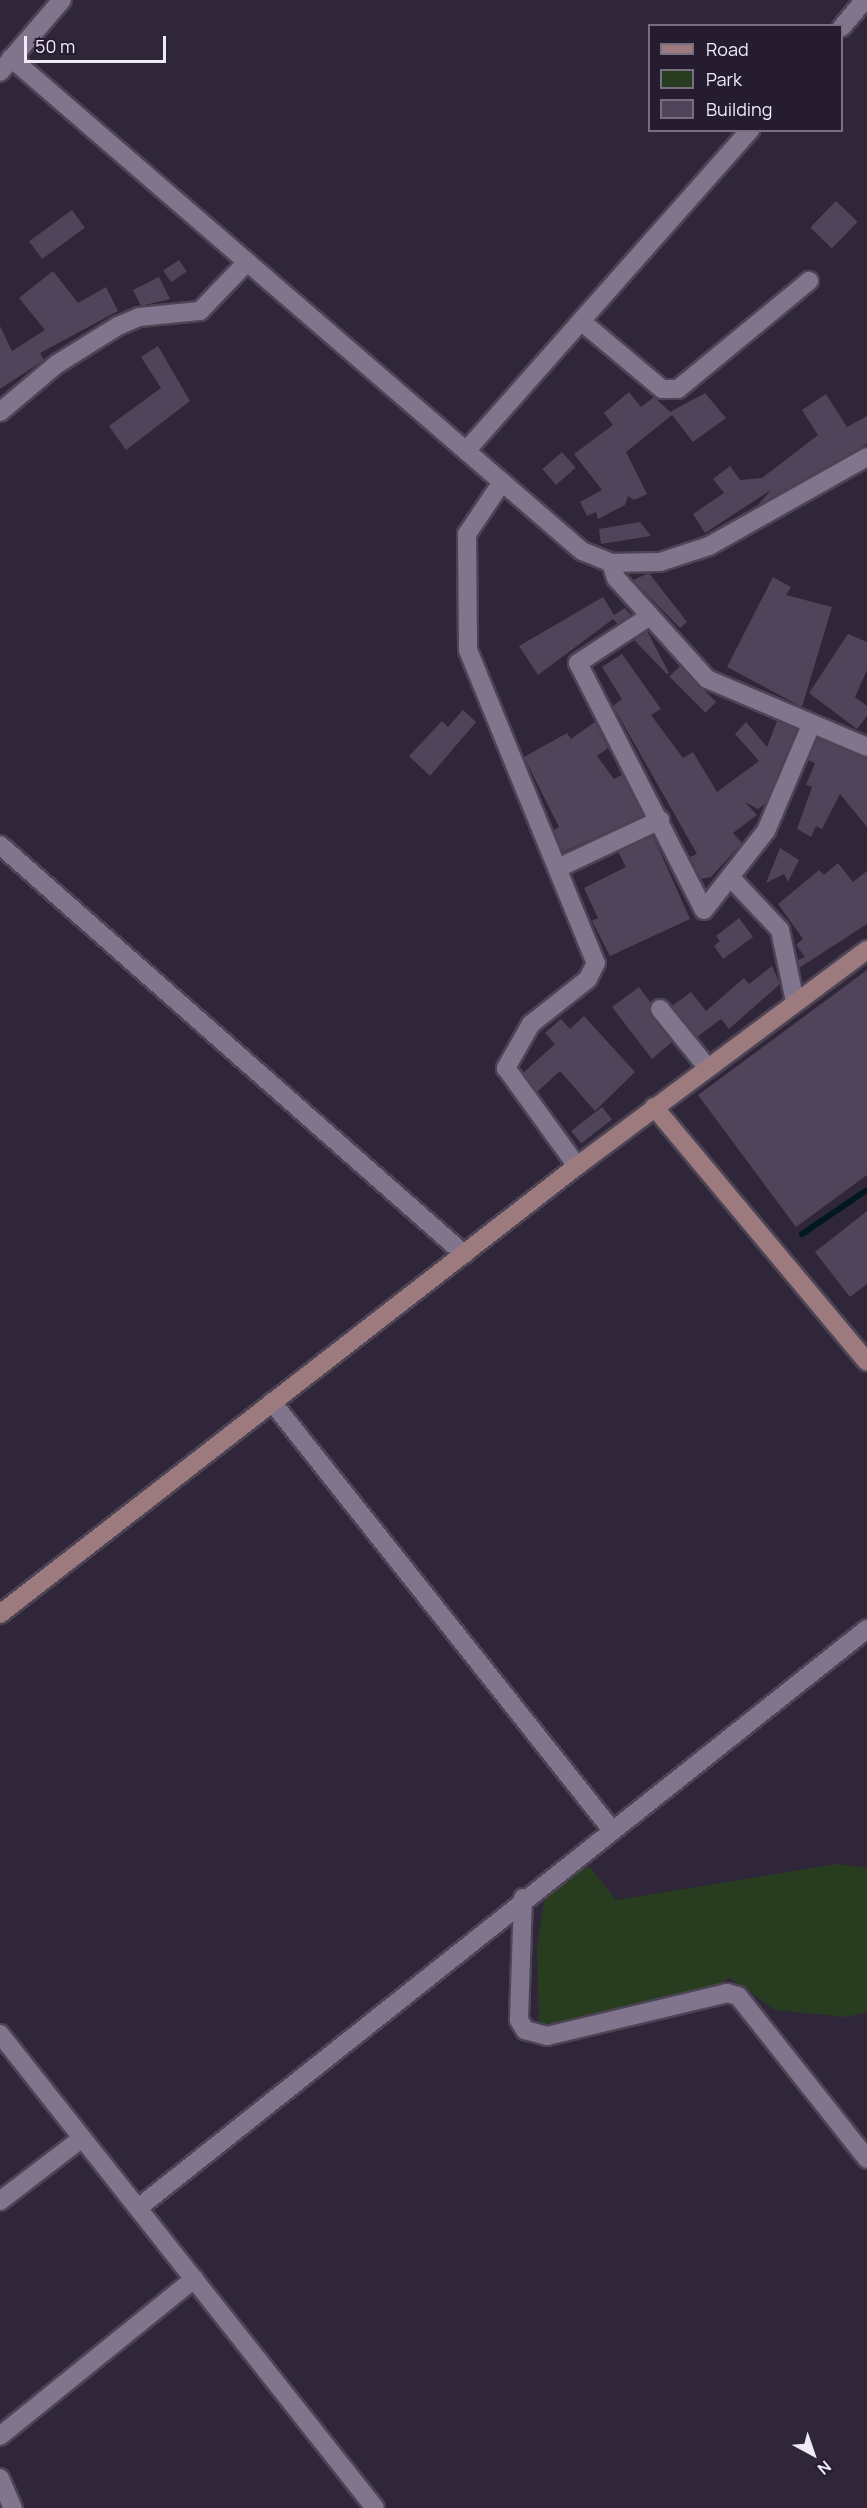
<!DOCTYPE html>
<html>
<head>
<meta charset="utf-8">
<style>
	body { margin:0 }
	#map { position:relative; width:867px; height:2508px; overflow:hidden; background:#30263a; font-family:Manrope,sans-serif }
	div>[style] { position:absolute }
	.green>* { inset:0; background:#283d1f }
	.stream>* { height:6px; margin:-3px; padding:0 3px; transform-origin:3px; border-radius:3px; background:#00191f }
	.building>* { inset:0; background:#4f445a; transform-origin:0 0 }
	.roads { filter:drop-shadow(2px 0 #4c4454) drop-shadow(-2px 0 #4c4454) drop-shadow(0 2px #4c4454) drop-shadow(0 -2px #4c4454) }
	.street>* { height:18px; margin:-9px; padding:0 9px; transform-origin:9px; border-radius:9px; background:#81758d }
	.secondary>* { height:18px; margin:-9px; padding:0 9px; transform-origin:9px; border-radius:9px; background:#9c7a7d }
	span { translate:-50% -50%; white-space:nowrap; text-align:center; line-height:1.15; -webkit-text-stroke:6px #261c30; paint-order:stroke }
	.legend { position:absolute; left:648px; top:24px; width:195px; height:108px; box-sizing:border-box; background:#261c30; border:2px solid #776e80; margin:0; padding:8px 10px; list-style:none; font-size:18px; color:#f0eaf7 }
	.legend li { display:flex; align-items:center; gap:12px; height:30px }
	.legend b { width:30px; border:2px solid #776e80 }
	.north { position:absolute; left:783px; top:2424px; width:60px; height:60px; -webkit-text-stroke:4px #261c30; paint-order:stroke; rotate:140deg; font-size:16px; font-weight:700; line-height:24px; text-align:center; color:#f0eaf7 }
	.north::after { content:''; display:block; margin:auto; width:21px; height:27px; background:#f0eaf7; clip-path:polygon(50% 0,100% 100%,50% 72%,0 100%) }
	.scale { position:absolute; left:24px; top:36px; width:142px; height:27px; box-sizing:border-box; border:3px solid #f0eaf7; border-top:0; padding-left:8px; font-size:18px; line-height:21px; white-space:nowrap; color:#f0eaf7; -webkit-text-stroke:4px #261c30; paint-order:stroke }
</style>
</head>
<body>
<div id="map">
	<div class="green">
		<div style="clip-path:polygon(837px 1864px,867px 1868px,867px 2012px,846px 2017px,775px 2010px,730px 1978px,707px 1989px,547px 2027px,539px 2021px,537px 1947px,545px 1896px,577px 1871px,590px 1867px,616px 1900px)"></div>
	</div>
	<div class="stream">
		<div style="left:802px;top:1234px;width:78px;rotate:-34.1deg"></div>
	</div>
	<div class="building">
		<div style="left:836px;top:201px;width:30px;height:37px;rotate:44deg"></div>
		<div style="left:72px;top:210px;width:22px;height:53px;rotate:54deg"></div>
		<div style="left:179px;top:260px;width:14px;height:19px;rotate:56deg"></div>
		<div style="clip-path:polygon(53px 271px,78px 303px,106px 287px,118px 311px,40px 353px,44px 360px,0 389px,0 326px,12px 351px,45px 330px,19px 298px)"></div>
		<div style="clip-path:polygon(159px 277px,170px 299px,141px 306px,133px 290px)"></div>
		<div style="clip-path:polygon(158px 346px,190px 401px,126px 450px,109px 426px,161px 388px,141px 357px)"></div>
		<div style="clip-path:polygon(629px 392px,641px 407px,654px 397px,670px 412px,705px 393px,726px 418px,693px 442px,672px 415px,626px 452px,647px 494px,634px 500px,628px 496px,625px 505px,598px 519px,596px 512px,587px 516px,580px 502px,602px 490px,574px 454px,613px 425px,604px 413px)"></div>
		<div style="clip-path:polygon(826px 394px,847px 427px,867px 416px,867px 444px,758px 505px,771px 490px,705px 533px,693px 514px,724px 493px,713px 479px,730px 466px,740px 480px,762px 478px,818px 435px,802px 410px)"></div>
		<div style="left:562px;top:452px;width:21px;height:26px;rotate:49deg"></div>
		<div style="clip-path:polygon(640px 522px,651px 536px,601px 544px,599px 529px)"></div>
		<div style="clip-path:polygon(649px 573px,687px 622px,680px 628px,633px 580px)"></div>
		<div style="clip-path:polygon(773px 577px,791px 587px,786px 595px,832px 607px,802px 707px,727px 667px)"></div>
		<div style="clip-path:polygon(603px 597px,614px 615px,625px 608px,631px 615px,618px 624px,613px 619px,538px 675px,519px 646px)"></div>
		<div style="clip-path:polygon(647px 631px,669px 673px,667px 674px,634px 640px)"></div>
		<div style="clip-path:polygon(848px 634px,867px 642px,867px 670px,855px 697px,867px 706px,867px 716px,857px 729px,809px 693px)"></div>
		<div style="clip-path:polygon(622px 654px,661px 709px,651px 715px,683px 758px,693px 752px,717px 792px,759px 761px,735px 734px,746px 722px,767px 747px,777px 721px,797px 729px,766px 803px,758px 809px,745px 802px,757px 815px,733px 833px,742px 843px,711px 877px,701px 879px,690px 857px,697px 854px,613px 706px,622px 699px,602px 667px)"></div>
		<div style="left:680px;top:666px;width:51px;height:15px;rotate:45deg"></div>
		<div style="clip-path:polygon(463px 710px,476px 722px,430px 776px,409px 756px,442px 721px,448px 727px)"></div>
		<div style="clip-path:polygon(595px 722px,608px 748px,597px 756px,614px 779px,622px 775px,643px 816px,563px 852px,554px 830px,559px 827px,524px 757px,567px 733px,571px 739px)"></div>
		<div style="clip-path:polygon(818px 738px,867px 758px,867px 827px,840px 794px,822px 829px,816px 826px,811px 837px,797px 829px,812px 787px,806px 785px,815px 763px,808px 760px)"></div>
		<div style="clip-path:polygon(653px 836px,690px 919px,610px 956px,592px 921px,598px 918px,584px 888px,626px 867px,618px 852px)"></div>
		<div style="clip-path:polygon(780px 848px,799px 860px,788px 882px,784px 874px,766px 883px)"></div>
		<div style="clip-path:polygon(838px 863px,853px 882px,867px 871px,867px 924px,799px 968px,798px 960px,805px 957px,796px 945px,803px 939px,778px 904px,819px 870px,824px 875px)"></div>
		<div style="clip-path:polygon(739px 918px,753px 937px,723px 959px,714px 946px,720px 941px,716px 936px)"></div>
		<div style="clip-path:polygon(772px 966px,780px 984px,729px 1029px,721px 1019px,697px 1037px,672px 1006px,691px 992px,706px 1011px,744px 978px,749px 984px)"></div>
		<div style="clip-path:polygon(867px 970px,867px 1175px,796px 1227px,698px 1095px)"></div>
		<div style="clip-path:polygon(639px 987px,651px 1003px,651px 1016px,672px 1042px,652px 1059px,612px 1007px)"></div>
		<div style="clip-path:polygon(584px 1016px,635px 1072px,595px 1111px,560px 1071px,537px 1092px,523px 1073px,555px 1044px,545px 1033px,561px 1019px,570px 1029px)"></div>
		<div style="left:602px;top:1107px;width:16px;height:39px;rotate:52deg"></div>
		<div style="clip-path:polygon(867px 1211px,867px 1284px,850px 1297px,815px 1252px)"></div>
	</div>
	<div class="roads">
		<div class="street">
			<div style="left:842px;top:27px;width:35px;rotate:-50deg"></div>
			<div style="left:11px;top:58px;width:754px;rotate:40.81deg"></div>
			<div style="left:582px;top:551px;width:31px;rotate:22deg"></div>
			<div style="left:611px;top:563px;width:49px;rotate:-1.2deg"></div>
			<div style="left:660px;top:562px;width:52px;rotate:-18.1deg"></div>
			<div style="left:709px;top:546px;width:181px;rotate:-29.4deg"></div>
			<div style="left:0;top:72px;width:95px;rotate:-49.3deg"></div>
			<div style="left:581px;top:321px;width:106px;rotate:40deg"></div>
			<div style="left:662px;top:389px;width:16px"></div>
			<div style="left:678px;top:389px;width:170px;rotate:-39.5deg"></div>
			<div style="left:0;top:412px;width:75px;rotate:-40.1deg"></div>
			<div style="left:57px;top:364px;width:72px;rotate:-31.9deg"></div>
			<div style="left:118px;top:326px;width:23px;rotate:-23deg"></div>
			<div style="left:139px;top:317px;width:61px;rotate:-5.6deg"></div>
			<div style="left:200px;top:311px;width:68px;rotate:-46.2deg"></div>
			<div style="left:466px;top:451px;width:429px;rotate:-48.5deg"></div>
			<div style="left:502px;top:482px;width:63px;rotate:123.9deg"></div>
			<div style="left:467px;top:534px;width:116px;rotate:89.5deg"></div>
			<div style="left:468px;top:650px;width:338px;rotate:67.8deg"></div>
			<div style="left:596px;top:963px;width:18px;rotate:117deg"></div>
			<div style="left:588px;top:979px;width:73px;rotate:141.7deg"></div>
			<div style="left:531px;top:1024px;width:51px;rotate:119.6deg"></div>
			<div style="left:506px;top:1068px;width:121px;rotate:54.1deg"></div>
			<div style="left:611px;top:563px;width:16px;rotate:72deg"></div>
			<div style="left:616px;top:578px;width:136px;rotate:48deg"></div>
			<div style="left:707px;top:679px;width:174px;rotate:23deg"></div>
			<div style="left:650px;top:616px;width:86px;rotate:146.9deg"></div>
			<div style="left:578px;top:663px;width:277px;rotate:63deg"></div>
			<div style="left:704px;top:910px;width:100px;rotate:-51.9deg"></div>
			<div style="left:766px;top:831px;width:115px;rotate:-67deg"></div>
			<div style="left:0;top:845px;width:619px;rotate:41.4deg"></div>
			<div style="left:558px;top:868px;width:113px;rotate:-25.2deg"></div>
			<div style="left:731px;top:878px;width:71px;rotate:46.7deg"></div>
			<div style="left:780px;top:930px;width:74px;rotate:78.2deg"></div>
			<div style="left:660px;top:1009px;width:75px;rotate:51deg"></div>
			<div style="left:272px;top:1402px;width:545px;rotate:51.55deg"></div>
			<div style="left:523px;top:1898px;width:122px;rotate:91.9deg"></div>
			<div style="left:519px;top:2020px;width:12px;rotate:59deg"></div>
			<div style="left:525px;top:2030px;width:23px;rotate:15deg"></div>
			<div style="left:547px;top:2036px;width:185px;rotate:-13.4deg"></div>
			<div style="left:727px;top:1993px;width:11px;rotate:15deg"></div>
			<div style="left:738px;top:1996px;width:208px;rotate:51.6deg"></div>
			<div style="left:0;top:2034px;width:604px;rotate:51.65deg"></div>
			<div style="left:0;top:2201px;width:103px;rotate:-37.5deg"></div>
			<div style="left:138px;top:2208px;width:931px;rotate:-38.46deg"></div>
			<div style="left:0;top:2436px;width:250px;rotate:-39deg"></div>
			<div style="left:0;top:2478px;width:33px;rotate:67deg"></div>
		</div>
		<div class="secondary">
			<div style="left:654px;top:1107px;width:332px;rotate:50.1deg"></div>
			<div style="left:0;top:1614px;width:731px;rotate:-37.83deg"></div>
			<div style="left:577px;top:1166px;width:362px;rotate:-36.7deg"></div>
		</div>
	</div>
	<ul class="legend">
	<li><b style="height:8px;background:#9c7a7d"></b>Road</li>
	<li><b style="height:16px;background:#283d1f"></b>Park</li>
	<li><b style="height:16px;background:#4f445a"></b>Building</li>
	</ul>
	<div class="north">N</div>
	<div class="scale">50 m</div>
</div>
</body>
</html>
